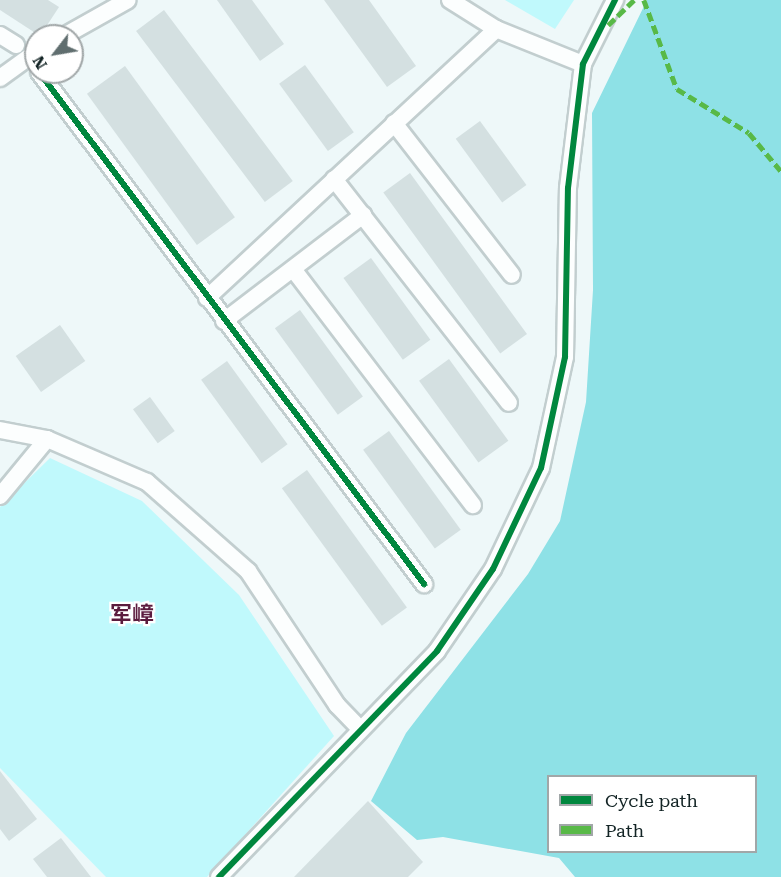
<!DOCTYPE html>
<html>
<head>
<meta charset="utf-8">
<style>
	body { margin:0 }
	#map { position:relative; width:781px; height:877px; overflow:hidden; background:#eef8f9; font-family:"Roboto Serif","Noto Sans SC",serif }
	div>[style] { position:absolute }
	.green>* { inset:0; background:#c0f9fc }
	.forest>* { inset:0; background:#8ee1e6 }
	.building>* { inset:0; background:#d4e0e1; transform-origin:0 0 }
	.roads { filter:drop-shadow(2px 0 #c2cecf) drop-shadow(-2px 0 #c2cecf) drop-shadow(0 2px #c2cecf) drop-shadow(0 -2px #c2cecf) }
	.minor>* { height:16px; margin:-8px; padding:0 8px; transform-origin:8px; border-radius:8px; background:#fcfefe }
	.quiet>* { height:4.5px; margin-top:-2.25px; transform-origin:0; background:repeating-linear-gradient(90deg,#58b947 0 9px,transparent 0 13.5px) }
	.cycleway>* { height:6px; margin:-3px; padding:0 3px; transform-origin:3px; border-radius:3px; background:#00873e }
	span { translate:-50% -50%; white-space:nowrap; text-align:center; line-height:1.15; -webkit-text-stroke:4.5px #fff; paint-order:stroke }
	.district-label { font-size:22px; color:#5b1c3e; font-weight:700 }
	.legend { position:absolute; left:547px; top:775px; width:210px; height:78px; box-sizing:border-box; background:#fff; border:2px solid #a1a7a8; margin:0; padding:8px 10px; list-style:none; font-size:18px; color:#132425 }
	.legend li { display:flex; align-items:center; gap:12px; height:30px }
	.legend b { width:30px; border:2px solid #a1a7a8 }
	.north { position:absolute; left:24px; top:24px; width:60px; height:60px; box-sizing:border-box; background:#fff; border:2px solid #a1a7a8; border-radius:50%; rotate:239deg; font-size:16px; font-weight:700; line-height:24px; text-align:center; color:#132425 }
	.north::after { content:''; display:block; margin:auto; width:21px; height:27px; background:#606e6f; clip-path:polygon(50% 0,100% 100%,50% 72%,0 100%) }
</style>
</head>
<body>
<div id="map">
	<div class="green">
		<div style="clip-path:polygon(505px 0,574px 0,555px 29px)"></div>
		<div style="clip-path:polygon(50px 458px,142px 501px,239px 595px,334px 736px,207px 877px,106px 877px,0 768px,0 507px)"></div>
	</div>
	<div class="forest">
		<div style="clip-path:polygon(evenodd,647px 0,781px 0,781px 877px,575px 877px,559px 858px,443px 837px,417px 840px,371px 801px,406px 733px,528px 574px,560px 521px,586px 402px,593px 290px,592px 113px,647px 0,548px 776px,756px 776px,756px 852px,548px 852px,548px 776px)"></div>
	</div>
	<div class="building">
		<div style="clip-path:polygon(0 0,48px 0,59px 7px,40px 36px,0 10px)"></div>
		<div style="clip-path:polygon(217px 0,252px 0,284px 44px,260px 61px)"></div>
		<div style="clip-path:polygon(324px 0,369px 0,416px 66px,387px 87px)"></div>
		<div style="left:164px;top:10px;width:214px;height:35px;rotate:53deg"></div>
		<div style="left:305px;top:65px;width:83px;height:32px;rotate:54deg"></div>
		<div style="left:125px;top:66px;width:187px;height:47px;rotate:54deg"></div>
		<div style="left:480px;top:121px;width:79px;height:30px;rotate:54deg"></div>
		<div style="left:410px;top:173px;width:199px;height:33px;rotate:54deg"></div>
		<div style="left:371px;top:258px;width:101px;height:34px;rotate:54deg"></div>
		<div style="left:300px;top:310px;width:107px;height:31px;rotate:54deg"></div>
		<div style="left:60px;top:325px;width:44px;height:54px;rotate:55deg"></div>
		<div style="left:449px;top:359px;width:101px;height:37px;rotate:54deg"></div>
		<div style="left:227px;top:361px;width:103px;height:32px;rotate:54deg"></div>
		<div style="left:150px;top:397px;width:42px;height:21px;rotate:54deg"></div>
		<div style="left:389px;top:431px;width:122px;height:32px;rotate:54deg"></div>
		<div style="left:307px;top:470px;width:170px;height:31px;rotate:54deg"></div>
		<div style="clip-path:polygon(0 771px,37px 819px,9px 841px,0 829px)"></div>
		<div style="clip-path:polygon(368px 801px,423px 862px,408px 877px,294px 877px)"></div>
		<div style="clip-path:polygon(61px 838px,91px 877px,47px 877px,33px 859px)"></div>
	</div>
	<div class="roads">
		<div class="minor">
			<div style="left:450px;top:0;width:54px;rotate:32.2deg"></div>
			<div style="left:496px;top:29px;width:94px;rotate:21.9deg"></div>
			<div style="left:0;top:35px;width:19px;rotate:32deg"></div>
			<div style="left:64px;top:36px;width:73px;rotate:-29.4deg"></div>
			<div style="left:39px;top:72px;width:641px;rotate:53.06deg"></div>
			<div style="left:0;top:78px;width:44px;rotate:-35.8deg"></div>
			<div style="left:394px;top:123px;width:192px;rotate:52.2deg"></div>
			<div style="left:334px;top:179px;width:284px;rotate:52deg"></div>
			<div style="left:293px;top:269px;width:297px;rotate:52.7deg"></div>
			<div style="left:207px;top:298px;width:395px;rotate:-42.9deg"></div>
			<div style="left:224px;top:321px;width:175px;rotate:-37.3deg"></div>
			<div style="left:0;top:430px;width:48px;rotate:10.8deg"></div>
			<div style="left:47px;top:439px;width:109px;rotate:23.3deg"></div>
			<div style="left:147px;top:482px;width:135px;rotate:41.4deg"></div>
			<div style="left:248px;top:571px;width:161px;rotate:56.4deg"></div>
			<div style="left:337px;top:705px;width:33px;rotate:46deg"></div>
			<div style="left:0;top:496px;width:74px;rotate:-50.5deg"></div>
			<div style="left:219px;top:877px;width:314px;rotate:-46deg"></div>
			<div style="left:437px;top:651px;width:99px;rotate:-55.7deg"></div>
			<div style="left:493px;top:569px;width:112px;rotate:-64.6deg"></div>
			<div style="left:541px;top:468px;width:114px;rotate:-77.8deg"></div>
			<div style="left:565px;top:357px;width:169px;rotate:-89deg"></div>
			<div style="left:568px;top:188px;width:125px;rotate:-83.1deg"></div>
			<div style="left:583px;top:64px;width:72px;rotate:-63.4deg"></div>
		</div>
	</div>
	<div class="quiet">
		<div style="left:644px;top:0;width:95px;rotate:69.7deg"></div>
		<div style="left:677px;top:89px;width:84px;rotate:31.4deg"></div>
		<div style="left:749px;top:133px;width:50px;rotate:49.9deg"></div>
		<div style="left:608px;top:25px;width:36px;rotate:-44deg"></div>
	</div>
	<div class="cycleway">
		<div style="left:39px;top:72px;width:641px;rotate:53.06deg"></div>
		<div style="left:219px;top:877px;width:314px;rotate:-46deg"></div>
		<div style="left:437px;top:651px;width:99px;rotate:-55.7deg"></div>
		<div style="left:493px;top:569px;width:112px;rotate:-64.6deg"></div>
		<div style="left:541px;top:468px;width:114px;rotate:-77.8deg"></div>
		<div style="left:565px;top:357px;width:169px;rotate:-89deg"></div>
		<div style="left:568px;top:188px;width:125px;rotate:-83.1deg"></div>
		<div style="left:583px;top:64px;width:72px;rotate:-63.4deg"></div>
	</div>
	<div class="district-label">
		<span style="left:132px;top:615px">军嶂</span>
	</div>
	<ul class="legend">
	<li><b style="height:8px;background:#00873e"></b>Cycle path</li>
	<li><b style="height:8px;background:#58b947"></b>Path</li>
	</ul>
	<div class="north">N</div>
</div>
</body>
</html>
